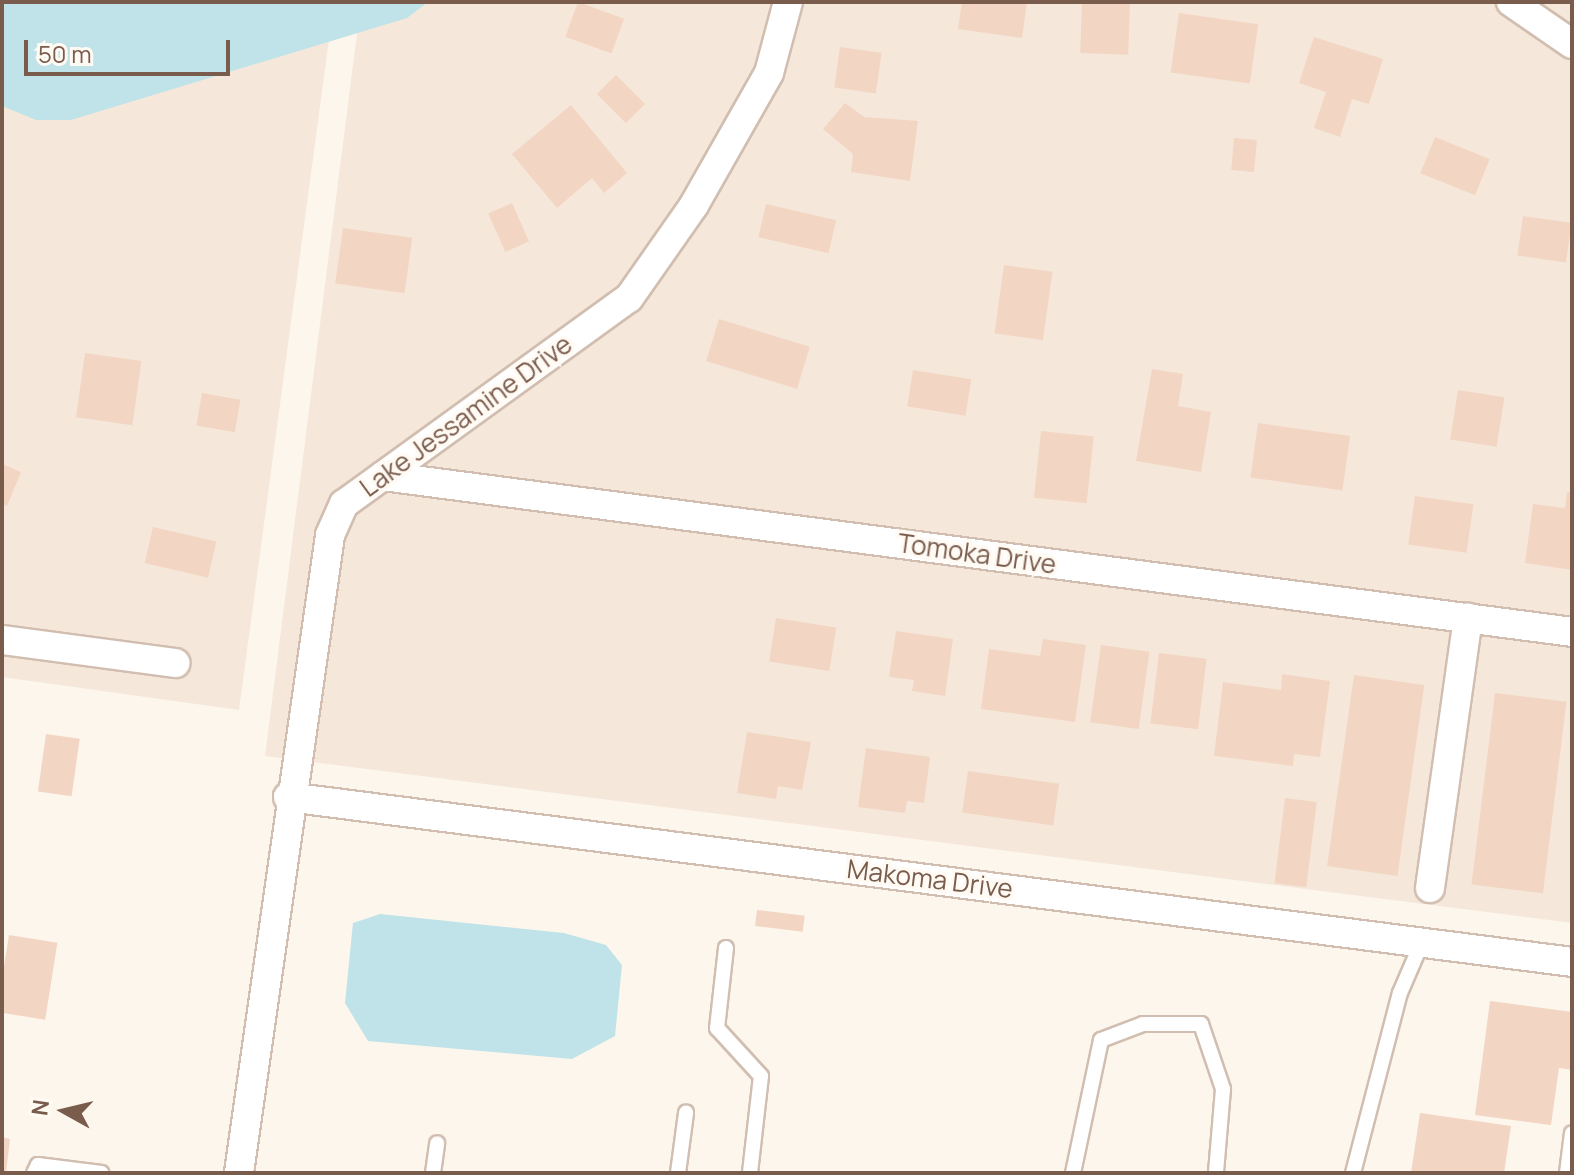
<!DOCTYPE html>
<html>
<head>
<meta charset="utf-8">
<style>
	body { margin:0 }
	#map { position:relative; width:1574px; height:1175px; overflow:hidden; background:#fdf6ec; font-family:Manrope,sans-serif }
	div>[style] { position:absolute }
	.residential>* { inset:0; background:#f5e8da }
	.water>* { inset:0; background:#bfe3e8 }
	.building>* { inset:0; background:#f3d5c3; transform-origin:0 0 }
	.roads { filter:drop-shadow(2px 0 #d1beb0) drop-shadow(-2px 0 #d1beb0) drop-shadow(0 2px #d1beb0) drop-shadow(0 -2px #d1beb0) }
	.lane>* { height:14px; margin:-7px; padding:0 7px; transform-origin:7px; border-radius:7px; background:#fff }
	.street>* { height:28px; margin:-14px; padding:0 14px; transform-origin:14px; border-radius:14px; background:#fff }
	span { translate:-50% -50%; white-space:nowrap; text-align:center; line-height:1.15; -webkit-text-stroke:7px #fffaf3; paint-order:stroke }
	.street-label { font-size:26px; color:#7a5c4d }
	.frame { position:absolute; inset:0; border:4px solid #7a5c4d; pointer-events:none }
	.north { position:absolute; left:24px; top:1071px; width:80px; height:80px; -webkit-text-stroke:6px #fffaf3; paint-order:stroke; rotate:278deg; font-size:22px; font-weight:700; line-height:32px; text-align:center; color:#7a5c4d }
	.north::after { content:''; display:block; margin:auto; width:28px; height:36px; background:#7a5c4d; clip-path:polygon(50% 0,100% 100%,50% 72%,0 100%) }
	.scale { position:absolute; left:24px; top:40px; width:206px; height:36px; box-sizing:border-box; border:4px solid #7a5c4d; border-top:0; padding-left:10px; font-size:24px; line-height:28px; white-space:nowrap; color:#7a5c4d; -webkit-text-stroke:6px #fffaf3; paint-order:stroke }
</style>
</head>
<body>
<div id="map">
	<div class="residential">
		<div style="clip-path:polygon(2px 2px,334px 2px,239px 710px,2px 677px)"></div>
		<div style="clip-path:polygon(361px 2px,1572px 2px,1572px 923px,265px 756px)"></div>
	</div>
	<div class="water">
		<div style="clip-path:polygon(2px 2px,428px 2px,407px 18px,71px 120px,36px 120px,2px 106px)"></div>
		<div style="clip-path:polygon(380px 914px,564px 933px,606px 945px,622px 965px,615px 1036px,572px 1059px,368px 1041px,345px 1003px,353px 923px)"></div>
	</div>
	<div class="building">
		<div style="left:578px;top:2px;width:49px;height:37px;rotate:20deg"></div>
		<div style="clip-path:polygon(962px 2px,1027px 2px,1022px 38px,958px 29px)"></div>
		<div style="left:1082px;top:2px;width:48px;height:51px;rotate:2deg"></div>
		<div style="left:1179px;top:13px;width:80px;height:60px;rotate:8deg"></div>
		<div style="clip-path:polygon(1314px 37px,1383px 59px,1369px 104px,1352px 99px,1340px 137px,1314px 128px,1326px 92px,1299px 83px)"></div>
		<div style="left:840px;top:47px;width:42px;height:41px;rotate:8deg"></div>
		<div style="left:616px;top:75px;width:41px;height:27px;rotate:45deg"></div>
		<div style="clip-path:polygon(845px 103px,864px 117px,918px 121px,910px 181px,851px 172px,853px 154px,823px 129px)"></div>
		<div style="clip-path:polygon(571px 105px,627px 173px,604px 193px,592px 178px,557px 208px,512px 154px)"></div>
		<div style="left:1435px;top:137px;width:59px;height:39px;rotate:22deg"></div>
		<div style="left:1234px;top:138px;width:23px;height:32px;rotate:5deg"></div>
		<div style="left:512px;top:203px;width:42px;height:26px;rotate:66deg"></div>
		<div style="left:766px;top:204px;width:72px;height:34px;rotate:13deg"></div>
		<div style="left:1523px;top:216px;width:49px;height:40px;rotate:8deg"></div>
		<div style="left:343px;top:228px;width:70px;height:56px;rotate:8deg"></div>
		<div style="left:1004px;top:265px;width:49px;height:69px;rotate:8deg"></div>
		<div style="left:719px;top:319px;width:95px;height:44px;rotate:17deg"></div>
		<div style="left:85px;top:353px;width:57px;height:65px;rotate:8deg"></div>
		<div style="clip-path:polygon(1152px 369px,1183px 374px,1178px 406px,1211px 412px,1201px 472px,1136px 461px)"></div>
		<div style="left:913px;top:370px;width:59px;height:37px;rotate:9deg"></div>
		<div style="left:1458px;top:390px;width:47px;height:50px;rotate:9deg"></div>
		<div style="left:202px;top:393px;width:39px;height:33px;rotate:10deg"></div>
		<div style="left:1258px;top:423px;width:93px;height:55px;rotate:8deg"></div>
		<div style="left:1041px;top:431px;width:53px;height:67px;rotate:6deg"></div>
		<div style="clip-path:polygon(2px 464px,21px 472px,7px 506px,2px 504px)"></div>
		<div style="clip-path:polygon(1567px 492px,1572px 493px,1572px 570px,1525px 563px,1533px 504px,1565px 508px)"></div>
		<div style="left:1415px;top:496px;width:59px;height:49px;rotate:8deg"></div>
		<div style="left:153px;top:527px;width:65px;height:37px;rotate:13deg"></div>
		<div style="left:776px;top:618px;width:61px;height:44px;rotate:9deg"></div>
		<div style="clip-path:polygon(896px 631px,953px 639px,945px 696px,912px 691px,914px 680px,889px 677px)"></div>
		<div style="clip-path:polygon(1043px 639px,1086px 645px,1075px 722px,981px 709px,989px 649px,1040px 656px)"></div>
		<div style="left:1101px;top:645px;width:49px;height:78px;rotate:8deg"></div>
		<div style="left:1159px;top:653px;width:48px;height:71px;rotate:7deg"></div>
		<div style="clip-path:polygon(1282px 674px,1330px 681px,1320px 757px,1294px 754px,1293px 766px,1214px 756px,1223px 682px,1281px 690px)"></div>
		<div style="left:1354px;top:675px;width:71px;height:193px;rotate:8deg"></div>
		<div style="left:1495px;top:693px;width:72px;height:193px;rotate:7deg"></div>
		<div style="clip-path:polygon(747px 732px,811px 742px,802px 790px,778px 786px,776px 799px,737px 793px)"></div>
		<div style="left:46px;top:734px;width:34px;height:58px;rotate:8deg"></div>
		<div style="clip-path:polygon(866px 748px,930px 757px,924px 803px,907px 801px,905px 813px,858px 807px)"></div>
		<div style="left:968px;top:771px;width:92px;height:42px;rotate:8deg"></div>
		<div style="left:1285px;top:798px;width:32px;height:86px;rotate:7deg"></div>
		<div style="left:757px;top:910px;width:48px;height:16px;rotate:7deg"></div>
		<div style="left:9px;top:935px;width:49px;height:78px;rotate:9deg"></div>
		<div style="clip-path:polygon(1490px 1001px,1572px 1012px,1572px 1070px,1559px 1068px,1551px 1125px,1475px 1115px)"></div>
		<div style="clip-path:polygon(1420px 1113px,1511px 1126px,1504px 1173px,1411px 1173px)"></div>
		<div style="clip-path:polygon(2px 1137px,10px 1139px,6px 1173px,2px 1173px)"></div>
	</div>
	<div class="roads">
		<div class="lane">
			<div style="left:726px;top:948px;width:81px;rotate:96.4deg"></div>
			<div style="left:717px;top:1028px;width:65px;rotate:47.5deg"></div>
			<div style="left:761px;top:1076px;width:98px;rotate:96.5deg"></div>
			<div style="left:34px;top:1173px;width:9px;rotate:-63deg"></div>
			<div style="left:38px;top:1165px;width:64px;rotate:7.2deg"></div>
			<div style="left:433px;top:1173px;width:30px;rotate:-82deg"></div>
			<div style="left:678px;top:1173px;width:61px;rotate:-82.4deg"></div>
			<div style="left:1073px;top:1173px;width:136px;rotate:-78.1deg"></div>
			<div style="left:1101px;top:1040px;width:45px;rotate:-20.9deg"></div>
			<div style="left:1143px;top:1024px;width:58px"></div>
			<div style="left:1201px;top:1024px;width:69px;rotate:71.3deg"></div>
			<div style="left:1223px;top:1089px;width:84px;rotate:94.8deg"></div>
			<div style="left:1353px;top:1173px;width:186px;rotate:-75.4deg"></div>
			<div style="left:1400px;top:993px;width:56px;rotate:-66.7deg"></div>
			<div style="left:1567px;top:1173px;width:40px;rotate:-82.9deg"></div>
		</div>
		<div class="street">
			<div style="left:1511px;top:2px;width:74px;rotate:34.5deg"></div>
			<div style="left:383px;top:476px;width:1199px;rotate:7.47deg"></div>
			<div style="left:2px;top:640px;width:175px;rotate:7.6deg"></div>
			<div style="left:288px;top:797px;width:1295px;rotate:7.32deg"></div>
			<div style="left:1430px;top:888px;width:273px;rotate:-82deg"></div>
			<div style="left:239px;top:1173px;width:644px;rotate:-81.88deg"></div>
			<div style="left:330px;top:535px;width:34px;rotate:-66deg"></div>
			<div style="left:344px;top:504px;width:352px;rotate:-35.9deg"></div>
			<div style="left:629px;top:298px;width:113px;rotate:-55deg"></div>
			<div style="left:694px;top:205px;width:152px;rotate:-60.4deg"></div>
			<div style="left:769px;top:73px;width:73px;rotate:-75deg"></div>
		</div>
	</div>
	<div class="street-label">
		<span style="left:466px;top:416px;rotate:-36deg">Lake Jessamine Drive</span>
		<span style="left:977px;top:554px;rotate:8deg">Tomoka Drive</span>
		<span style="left:930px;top:879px;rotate:7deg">Makoma Drive</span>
	</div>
	<div class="frame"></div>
	<div class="north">N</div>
	<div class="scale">50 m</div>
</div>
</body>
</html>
